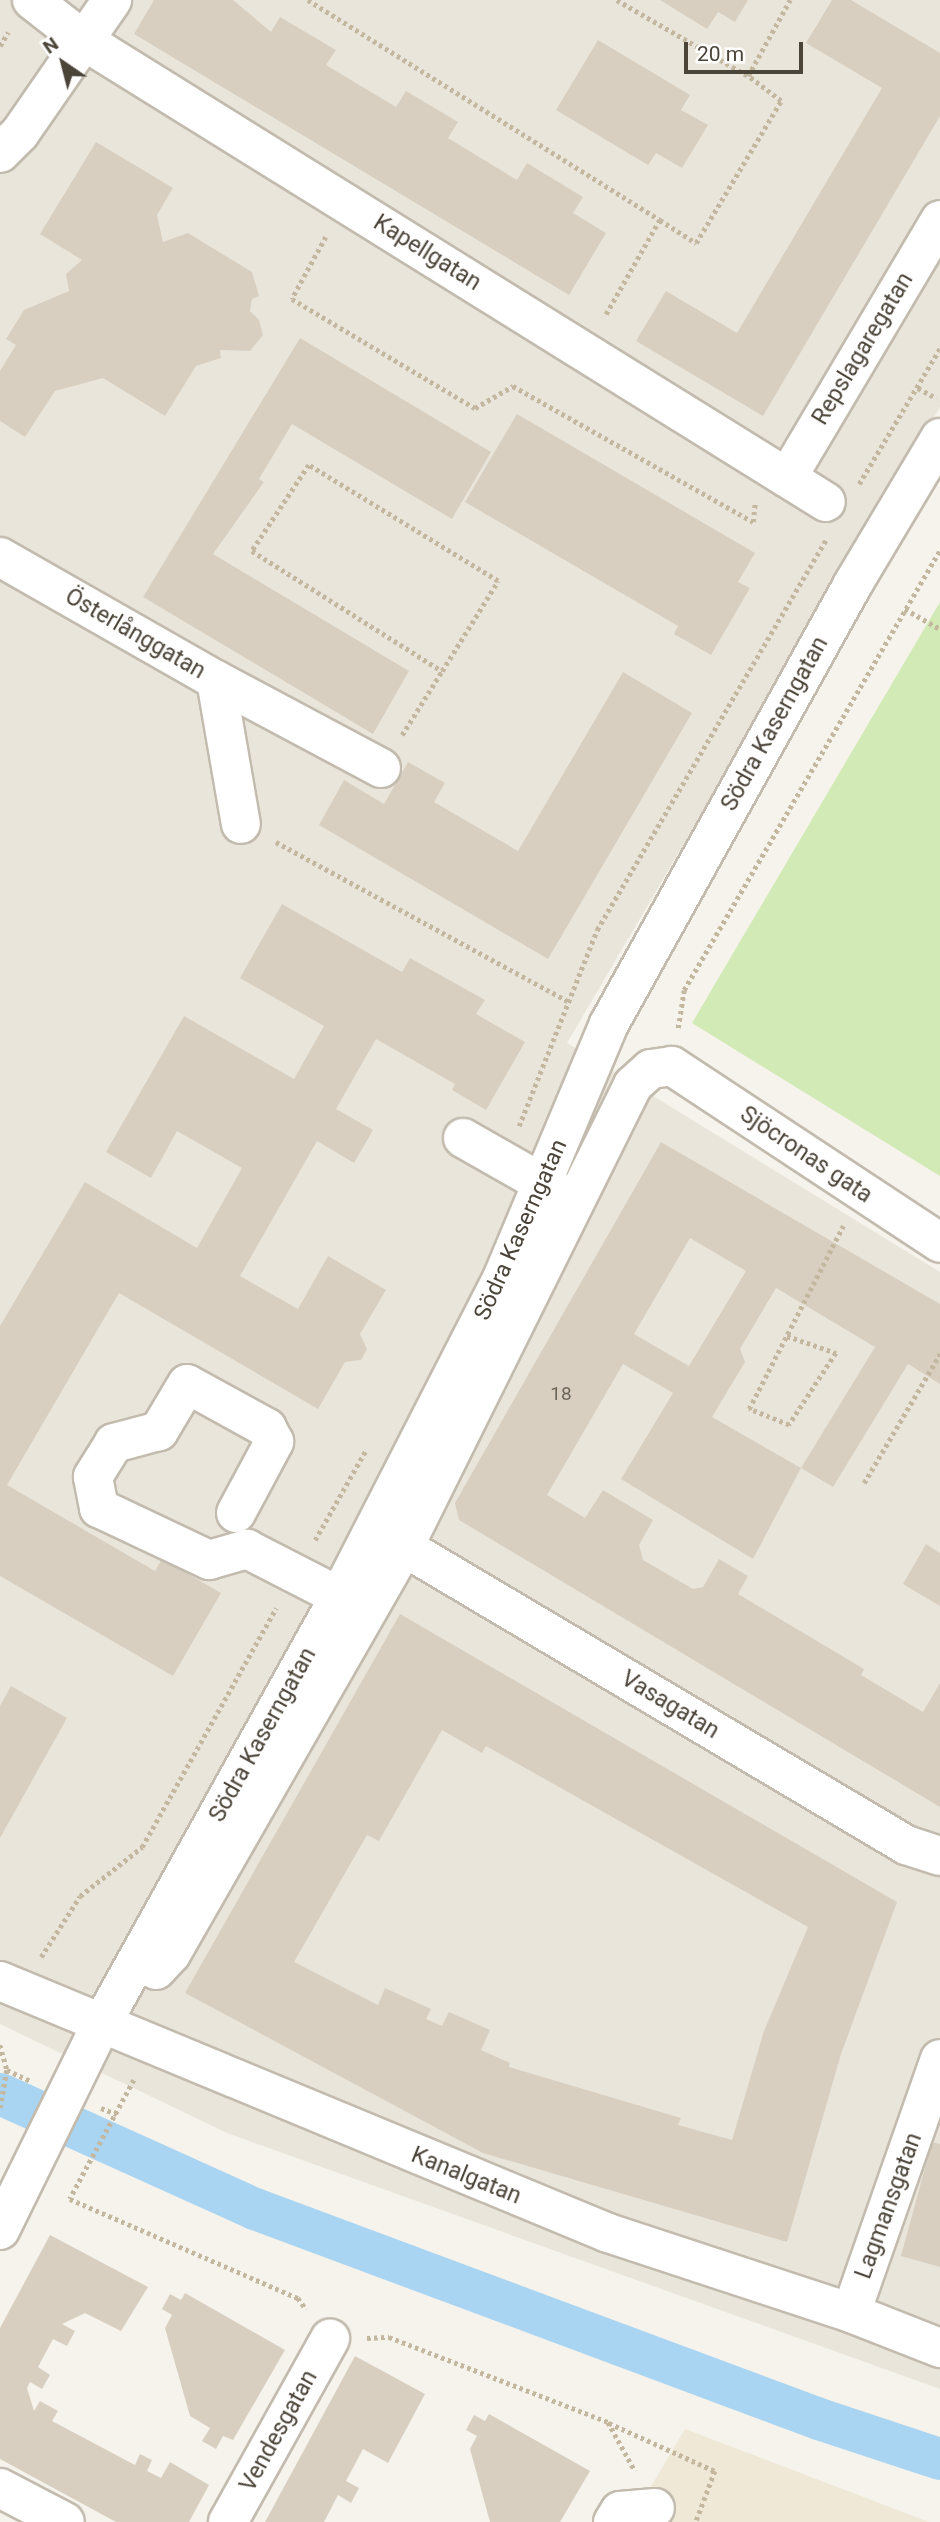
<!DOCTYPE html>
<html>
<head>
<meta charset="utf-8">
<style>
	body { margin:0 }
	#map { position:relative; width:940px; height:2522px; overflow:hidden; background:#f6f3ec; font-family:Roboto,sans-serif }
	div>[style] { position:absolute }
	.residential>* { inset:0; background:#eae5da }
	.education>* { inset:0; background:#efe8d6 }
	.green>* { inset:0; background:#d2eab5 }
	.canal>* { height:42px; margin:-21px; padding:0 21px; transform-origin:21px; border-radius:21px; background:#a9d4f2 }
	.building>* { inset:0; background:#d8cfc1 }
	.path>* { height:4.5px; margin-top:-2.25px; transform-origin:0; background:repeating-linear-gradient(90deg,#c4b79f 0 3.5px,transparent 0 7px) }
	.roads { filter:drop-shadow(2px 0 #c2bbae) drop-shadow(-2px 0 #c2bbae) drop-shadow(0 2px #c2bbae) drop-shadow(0 -2px #c2bbae) }
	.minor>* { height:38px; margin:-19px; padding:0 19px; transform-origin:19px; border-radius:19px; background:#fff }
	span { translate:-50% -50%; white-space:nowrap; text-align:center; line-height:1.15; -webkit-text-stroke:7px #fff; paint-order:stroke }
	.number-label { font-size:19px; color:#6e675b }
	.number-label span { -webkit-text-stroke-width:0 }
	.street-label { font-size:23px; color:#4b4439 }
	.north { position:absolute; left:28px; top:28px; width:70px; height:70px; -webkit-text-stroke:5px #fff; paint-order:stroke; rotate:325deg; font-size:19px; font-weight:700; line-height:28px; text-align:center; color:#4b4439 }
	.north::after { content:''; display:block; margin:auto; width:24px; height:32px; background:#4b4439; clip-path:polygon(50% 0,100% 100%,50% 72%,0 100%) }
	.scale { position:absolute; left:684px; top:42px; width:119px; height:32px; box-sizing:border-box; border:4px solid #4b4439; border-top:0; padding-left:9px; font-size:21px; line-height:24px; white-space:nowrap; color:#4b4439; -webkit-text-stroke:5px #fff; paint-order:stroke }
</style>
</head>
<body>
<div id="map">
	<div class="residential">
		<div style="clip-path:polygon(0 0,940px 0,940px 407px,567px 1043px,940px 1272px,940px 2389px,227px 2133px,0 2024px)"></div>
	</div>
	<div class="education">
		<div style="clip-path:polygon(685px 2429px,929px 2522px,630px 2522px)"></div>
	</div>
	<div class="green">
		<div style="clip-path:polygon(940px 602px,940px 1176px,692px 1023px)"></div>
	</div>
	<div class="canal">
		<div style="left:0;top:2094px;width:280px;rotate:24.3deg"></div>
		<div style="left:255px;top:2209px;width:602px;rotate:20.42deg"></div>
		<div style="left:819px;top:2419px;width:127px;rotate:18.3deg"></div>
	</div>
	<div class="building">
		<div style="clip-path:polygon(154px 0,233px 0,271px 32px,280px 17px,336px 50px,326px 65px,396px 107px,406px 91px,458px 122px,448px 138px,517px 180px,527px 163px,583px 197px,573px 213px,606px 233px,569px 295px,134px 34px)"></div>
		<div style="clip-path:polygon(660px 0,748px 0,735px 22px,718px 12px,707px 29px)"></div>
		<div style="clip-path:polygon(832px 0,851px 0,940px 53px,940px 116px,763px 416px,636px 341px,666px 291px,737px 333px,882px 88px,806px 43px)"></div>
		<div style="clip-path:polygon(598px 40px,690px 95px,681px 110px,708px 125px,682px 168px,656px 153px,648px 165px,556px 110px)"></div>
		<div style="clip-path:polygon(96px 142px,173px 188px,157px 215px,163px 242px,188px 233px,252px 272px,259px 296px,252px 299px,250px 311px,259px 320px,263px 335px,250px 351px,220px 350px,221px 358px,196px 366px,165px 416px,103px 378px,55px 391px,25px 437px,0 421px,0 371px,16px 345px,6px 339px,24px 310px,69px 291px,66px 274px,82px 260px,40px 234px)"></div>
		<div style="clip-path:polygon(300px 338px,491px 452px,452px 519px,292px 424px,259px 479px,264px 482px,213px 554px,409px 671px,373px 734px,143px 597px)"></div>
		<div style="clip-path:polygon(517px 414px,755px 553px,738px 582px,750px 588px,711px 655px,674px 634px,678px 626px,465px 502px)"></div>
		<div style="clip-path:polygon(623px 672px,692px 713px,548px 959px,319px 825px,344px 780px,384px 804px,408px 762px,445px 783px,434px 802px,518px 851px)"></div>
		<div style="clip-path:polygon(282px 904px,402px 972px,410px 958px,485px 1000px,476px 1014px,525px 1042px,486px 1110px,452px 1090px,455px 1084px,376px 1039px,336px 1109px,373px 1130px,354px 1163px,317px 1141px,240px 1276px,298px 1309px,328px 1256px,386px 1290px,360px 1334px,367px 1349px,361px 1360px,345px 1362px,318px 1409px,119px 1293px,7px 1485px,155px 1571px,162px 1559px,221px 1593px,173px 1676px,0 1576px,0 1326px,85px 1182px,197px 1248px,242px 1168px,177px 1131px,151px 1178px,106px 1152px,184px 1016px,294px 1079px,324px 1026px,240px 978px)"></div>
		<div style="clip-path:polygon(evenodd,661px 1142px,940px 1304px,940px 1384px,908px 1364px,833px 1487px,801px 1468px,875px 1347px,776px 1288px,740px 1349px,745px 1362px,712px 1417px,801px 1468px,753px 1559px,621px 1479px,673px 1393px,623px 1364px,547px 1495px,585px 1518px,603px 1490px,653px 1520px,639px 1545px,643px 1560px,693px 1589px,703px 1587px,719px 1559px,748px 1576px,738px 1594px,864px 1669px,861px 1675px,923px 1712px,940px 1683px,940px 1807px,459px 1520px,455px 1503px,661px 1142px,690px 1238px,746px 1271px,689px 1366px,634px 1334px,690px 1238px)"></div>
		<div style="clip-path:polygon(926px 1544px,940px 1553px,940px 1606px,903px 1584px)"></div>
		<div style="clip-path:polygon(evenodd,400px 1614px,897px 1902px,841px 2054px,787px 2242px,483px 2153px,185px 1993px,400px 1614px,442px 1730px,482px 1753px,486px 1746px,808px 1927px,764px 2031px,732px 2140px,678px 2125px,681px 2118px,509px 2067px,510px 2063px,481px 2050px,490px 2030px,449px 2012px,442px 2026px,426px 2019px,431px 2009px,385px 1988px,378px 2005px,294px 1962px,367px 1835px,379px 1841px,442px 1730px)"></div>
		<div style="clip-path:polygon(11px 1686px,67px 1718px,0 1838px,0 1706px)"></div>
		<div style="clip-path:polygon(932px 2142px,940px 2144px,940px 2267px,901px 2256px)"></div>
		<div style="clip-path:polygon(50px 2235px,148px 2287px,121px 2331px,85px 2313px,62px 2324px,75px 2331px,67px 2346px,53px 2339px,38px 2367px,50px 2375px,42px 2389px,30px 2382px,27px 2388px,34px 2411px,40px 2401px,58px 2411px,52px 2421px,135px 2465px,140px 2454px,152px 2460px,147px 2471px,161px 2478px,170px 2462px,209px 2485px,189px 2522px,116px 2522px,0 2459px,0 2328px)"></div>
		<div style="clip-path:polygon(185px 2293px,285px 2350px,233px 2440px,223px 2436px,216px 2449px,202px 2441px,210px 2428px,190px 2416px,165px 2328px,172px 2315px,162px 2309px,170px 2294px,181px 2300px)"></div>
		<div style="clip-path:polygon(355px 2356px,425px 2394px,388px 2463px,363px 2449px,346px 2481px,359px 2488px,351px 2503px,338px 2495px,324px 2522px,265px 2522px)"></div>
		<div style="clip-path:polygon(489px 2414px,590px 2471px,560px 2522px,490px 2522px,470px 2449px,477px 2436px,466px 2430px,474px 2415px,485px 2421px)"></div>
	</div>
	<div class="path">
		<div style="left:308px;top:0;width:415px;rotate:32deg"></div>
		<div style="left:660px;top:220px;width:112px;rotate:119.6deg"></div>
		<div style="left:617px;top:0;width:151px;rotate:30.1deg"></div>
		<div style="left:748px;top:76px;width:87px;rotate:-61.1deg"></div>
		<div style="left:0;top:46px;width:16px;rotate:-60deg"></div>
		<div style="left:660px;top:220px;width:43px;rotate:32.6deg"></div>
		<div style="left:696px;top:243px;width:165px;rotate:-59.1deg"></div>
		<div style="left:781px;top:101px;width:41px;rotate:-142.9deg"></div>
		<div style="left:326px;top:237px;width:71px;rotate:118.7deg"></div>
		<div style="left:292px;top:299px;width:213px;rotate:30.8deg"></div>
		<div style="left:475px;top:408px;width:44px;rotate:-30.1deg"></div>
		<div style="left:513px;top:386px;width:276px;rotate:29.5deg"></div>
		<div style="left:753px;top:522px;width:18px;rotate:-84deg"></div>
		<div style="left:918px;top:388px;width:21px;rotate:29deg"></div>
		<div style="left:859px;top:484px;width:158px;rotate:-59.2deg"></div>
		<div style="left:905px;top:609px;width:40px;rotate:29.7deg"></div>
		<div style="left:402px;top:735px;width:75px;rotate:-58deg"></div>
		<div style="left:442px;top:671px;width:106px;rotate:-58.1deg"></div>
		<div style="left:498px;top:581px;width:222px;rotate:-148.5deg"></div>
		<div style="left:309px;top:465px;width:103px;rotate:123.5deg"></div>
		<div style="left:252px;top:551px;width:225px;rotate:32.3deg"></div>
		<div style="left:276px;top:842px;width:334px;rotate:28.6deg"></div>
		<div style="left:678px;top:1028px;width:38px;rotate:-81deg"></div>
		<div style="left:684px;top:990px;width:509px;rotate:-59.81deg"></div>
		<div style="left:519px;top:1126px;width:211px;rotate:-68.3deg"></div>
		<div style="left:597px;top:930px;width:452px;rotate:-59.6deg"></div>
		<div style="left:787px;top:1336px;width:52px;rotate:19.1deg"></div>
		<div style="left:836px;top:1353px;width:86px;rotate:123.1deg"></div>
		<div style="left:789px;top:1425px;width:43px;rotate:-158.2deg"></div>
		<div style="left:749px;top:1409px;width:206px;rotate:-62.8deg"></div>
		<div style="left:864px;top:1483px;width:150px;rotate:-59.5deg"></div>
		<div style="left:315px;top:1540px;width:103px;rotate:-60.5deg"></div>
		<div style="left:41px;top:1957px;width:72px;rotate:-57.4deg"></div>
		<div style="left:80px;top:1896px;width:79px;rotate:-38.3deg"></div>
		<div style="left:142px;top:1847px;width:274px;rotate:-60.7deg"></div>
		<div style="left:0;top:2045px;width:26px;rotate:74deg"></div>
		<div style="left:7px;top:2070px;width:40px;rotate:100deg"></div>
		<div style="left:7px;top:2070px;width:26px;rotate:25deg"></div>
		<div style="left:134px;top:2080px;width:135px;rotate:118.3deg"></div>
		<div style="left:70px;top:2199px;width:249px;rotate:23.5deg"></div>
		<div style="left:298px;top:2298px;width:14px;rotate:54deg"></div>
		<div style="left:101px;top:2108px;width:17px;rotate:21deg"></div>
		<div style="left:367px;top:2338px;width:22px;rotate:-3deg"></div>
		<div style="left:389px;top:2337px;width:235px;rotate:21.2deg"></div>
		<div style="left:608px;top:2422px;width:56px;rotate:61.1deg"></div>
		<div style="left:609px;top:2423px;width:116px;rotate:24.4deg"></div>
		<div style="left:715px;top:2471px;width:54px;rotate:110.4deg"></div>
	</div>
	<div class="roads">
		<div class="minor">
			<div style="left:32px;top:0;width:68px;rotate:37.9deg"></div>
			<div style="left:86px;top:42px;width:871px;rotate:31.87deg"></div>
			<div style="left:0;top:153px;width:28px;rotate:-45deg"></div>
			<div style="left:20px;top:133px;width:162px;rotate:-55.3deg"></div>
			<div style="left:787px;top:478px;width:300px;rotate:-59.3deg"></div>
			<div style="left:0;top:557px;width:249px;rotate:29.7deg"></div>
			<div style="left:216px;top:680px;width:146px;rotate:80.2deg"></div>
			<div style="left:216px;top:680px;width:187px;rotate:28.1deg"></div>
			<div style="left:463px;top:1138px;width:117px;rotate:29.6deg"></div>
			<div style="left:236px;top:1513px;width:81px;rotate:-61.8deg"></div>
			<div style="left:274px;top:1442px;width:16px;rotate:-117deg"></div>
			<div style="left:267px;top:1428px;width:91px;rotate:-151.2deg"></div>
			<div style="left:187px;top:1384px;width:55px;rotate:120.8deg"></div>
			<div style="left:159px;top:1431px;width:47px;rotate:165.1deg"></div>
			<div style="left:114px;top:1443px;width:40px;rotate:122deg"></div>
			<div style="left:93px;top:1477px;width:32px;rotate:79deg"></div>
			<div style="left:99px;top:1508px;width:122px;rotate:25.3deg"></div>
			<div style="left:209px;top:1560px;width:40px;rotate:-16deg"></div>
			<div style="left:247px;top:1549px;width:129px;rotate:27.2deg"></div>
			<div style="left:404px;top:1547px;width:584px;rotate:30.69deg"></div>
			<div style="left:906px;top:1845px;width:36px;rotate:18deg"></div>
			<div style="left:156px;top:1970px;width:22px;rotate:-47deg"></div>
			<div style="left:171px;top:1954px;width:469px;rotate:-60.2deg"></div>
			<div style="left:404px;top:1547px;width:516px;rotate:-63.63deg"></div>
			<div style="left:633px;top:1085px;width:24px;rotate:-42deg"></div>
			<div style="left:651px;top:1069px;width:21px;rotate:-8deg"></div>
			<div style="left:672px;top:1066px;width:321px;rotate:33.4deg"></div>
			<div style="left:0;top:1981px;width:658px;rotate:22.51deg"></div>
			<div style="left:608px;top:2233px;width:256px;rotate:18.2deg"></div>
			<div style="left:851px;top:2313px;width:96px;rotate:21.5deg"></div>
			<div style="left:0;top:2230px;width:231px;rotate:-63.8deg"></div>
			<div style="left:102px;top:2023px;width:487px;rotate:-60.9deg"></div>
			<div style="left:339px;top:1597px;width:360px;rotate:-62.9deg"></div>
			<div style="left:503px;top:1276px;width:273px;rotate:-67.2deg"></div>
			<div style="left:609px;top:1024px;width:503px;rotate:-60.99deg"></div>
			<div style="left:853px;top:584px;width:170px;rotate:-59.2deg"></div>
			<div style="left:851px;top:2313px;width:269px;rotate:-70.7deg"></div>
			<div style="left:0;top:2488px;width:73px;rotate:27.6deg"></div>
			<div style="left:228px;top:2522px;width:210px;rotate:-60.9deg"></div>
			<div style="left:613px;top:2522px;width:13px;rotate:-58deg"></div>
			<div style="left:620px;top:2511px;width:35px;rotate:-5deg"></div>
		</div>
	</div>
	<div class="number-label">
		<span style="left:561px;top:1394px">18</span>
	</div>
	<div class="street-label">
		<span style="left:427px;top:253px;rotate:32deg">Kapellgatan</span>
		<span style="left:863px;top:349px;rotate:-59deg">Repslagaregatan</span>
		<span style="left:135px;top:634px;rotate:30deg">Österlånggatan</span>
		<span style="left:775px;top:724px;rotate:-61deg">Södra Kaserngatan</span>
		<span style="left:806px;top:1155px;rotate:34deg">Sjöcronas gata</span>
		<span style="left:521px;top:1230px;rotate:-66deg">Södra Kaserngatan</span>
		<span style="left:670px;top:1705px;rotate:31deg">Vasagatan</span>
		<span style="left:263px;top:1735px;rotate:-61deg">Södra Kaserngatan</span>
		<span style="left:466px;top:2176px;rotate:22deg">Kanalgatan</span>
		<span style="left:889px;top:2206px;rotate:-70deg">Lagmansgatan</span>
		<span style="left:279px;top:2431px;rotate:-61deg">Vendesgatan</span>
	</div>
	<div class="north">N</div>
	<div class="scale">20 m</div>
</div>
</body>
</html>
